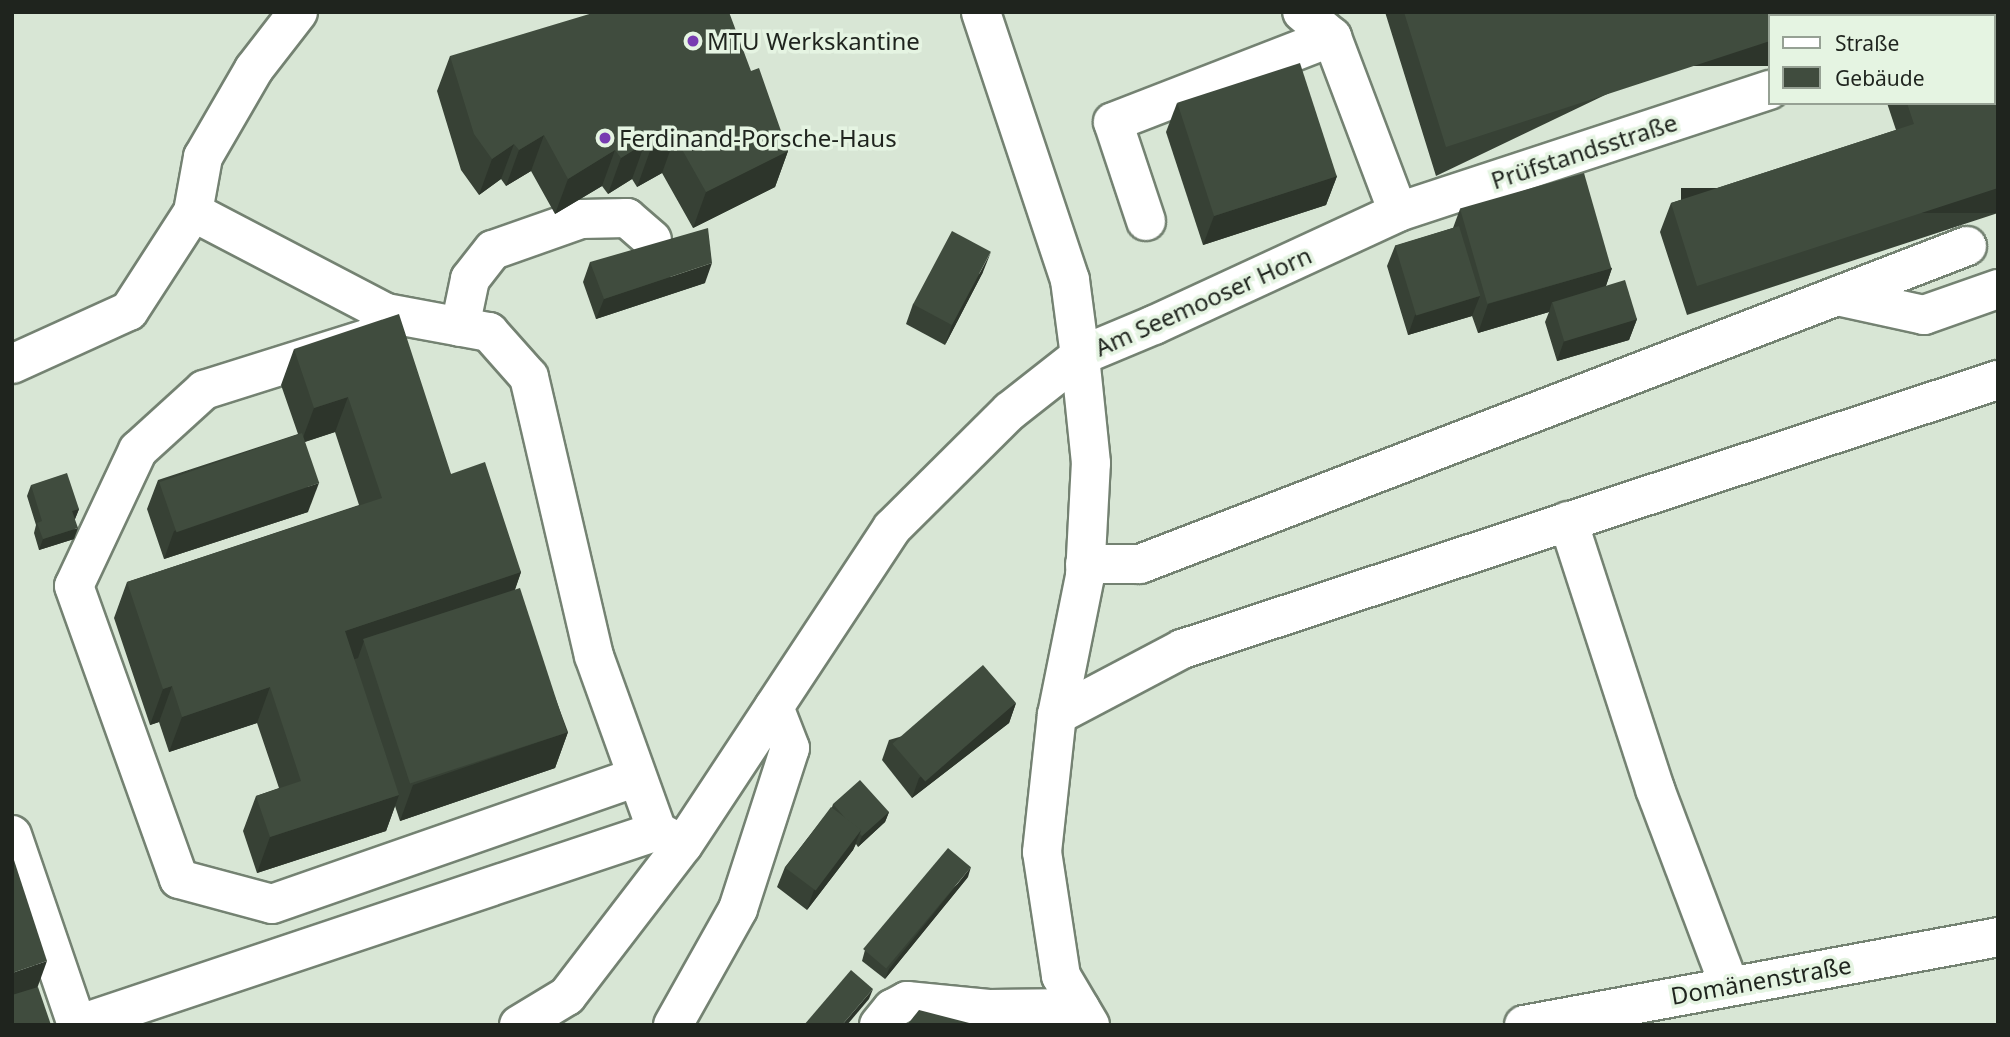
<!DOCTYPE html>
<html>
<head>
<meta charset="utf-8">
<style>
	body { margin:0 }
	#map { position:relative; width:2010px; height:1037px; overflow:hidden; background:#d8e6d5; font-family:"Noto Sans",sans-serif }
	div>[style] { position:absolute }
	.roads { filter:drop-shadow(2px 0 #748272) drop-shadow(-2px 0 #748272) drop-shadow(0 2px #748272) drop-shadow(0 -2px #748272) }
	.minor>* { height:38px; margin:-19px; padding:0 19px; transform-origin:19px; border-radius:19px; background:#fff }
	.wall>* { inset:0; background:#374135 }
	.shaded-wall>* { inset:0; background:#2d352b; transform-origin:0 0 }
	.building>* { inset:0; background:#404c3e; transform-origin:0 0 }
	.dots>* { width:19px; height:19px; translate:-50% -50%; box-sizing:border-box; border:4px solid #e5f4e2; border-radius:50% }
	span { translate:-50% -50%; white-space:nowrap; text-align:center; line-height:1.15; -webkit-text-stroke:7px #e5f4e2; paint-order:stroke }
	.poi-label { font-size:24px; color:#1f241e }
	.left { translate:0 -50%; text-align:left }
	.street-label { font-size:24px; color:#1f241e }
	.frame { position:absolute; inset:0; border:14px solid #1f241e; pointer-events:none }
	.legend { position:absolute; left:1768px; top:14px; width:228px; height:91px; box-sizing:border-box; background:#e5f4e2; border:2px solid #96a194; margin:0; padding:9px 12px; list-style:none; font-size:21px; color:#1f241e }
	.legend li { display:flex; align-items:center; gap:14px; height:35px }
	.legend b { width:35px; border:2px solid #96a194 }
</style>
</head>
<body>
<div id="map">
	<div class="roads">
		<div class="minor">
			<div style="left:1994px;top:16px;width:4px;rotate:-14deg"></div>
			<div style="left:193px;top:212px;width:56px;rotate:-79.7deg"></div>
			<div style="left:203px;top:157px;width:102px;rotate:-59.9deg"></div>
			<div style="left:254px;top:69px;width:72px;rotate:-52.3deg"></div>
			<div style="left:1398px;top:212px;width:391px;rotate:-18.2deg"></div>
			<div style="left:1146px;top:221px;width:104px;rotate:-108.4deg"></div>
			<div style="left:1113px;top:122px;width:235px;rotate:-21.2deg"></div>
			<div style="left:1837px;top:296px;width:89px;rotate:12.3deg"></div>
			<div style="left:1924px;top:315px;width:78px;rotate:-19.4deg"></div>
			<div style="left:386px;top:313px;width:28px;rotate:120deg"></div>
			<div style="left:372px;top:337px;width:176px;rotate:162.5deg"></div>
			<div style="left:204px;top:390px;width:89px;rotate:137.7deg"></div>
			<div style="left:138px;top:450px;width:150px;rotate:115.2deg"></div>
			<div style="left:74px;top:586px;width:311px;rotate:70.3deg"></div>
			<div style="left:179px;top:879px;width:96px;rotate:15deg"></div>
			<div style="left:272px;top:904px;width:386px;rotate:-19.2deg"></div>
			<div style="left:460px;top:327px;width:49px;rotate:-78.2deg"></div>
			<div style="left:470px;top:279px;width:37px;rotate:-52deg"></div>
			<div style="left:493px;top:250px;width:93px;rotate:-19.4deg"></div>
			<div style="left:581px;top:219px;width:46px;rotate:-1.2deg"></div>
			<div style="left:627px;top:218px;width:33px;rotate:41deg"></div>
			<div style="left:12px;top:364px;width:128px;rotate:-24.4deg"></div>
			<div style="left:129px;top:311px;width:118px;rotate:-57.1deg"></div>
			<div style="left:193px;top:212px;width:218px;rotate:27.6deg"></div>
			<div style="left:386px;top:313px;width:105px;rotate:10.5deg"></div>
			<div style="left:489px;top:332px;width:60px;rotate:48.4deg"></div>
			<div style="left:529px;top:377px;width:286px;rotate:76.9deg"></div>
			<div style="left:594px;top:656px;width:186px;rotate:70.2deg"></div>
			<div style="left:1568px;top:521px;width:282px;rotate:72deg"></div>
			<div style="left:1655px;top:789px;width:210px;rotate:69.3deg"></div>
			<div style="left:1085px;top:564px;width:55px"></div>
			<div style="left:1140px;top:564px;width:886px;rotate:-21.03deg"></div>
			<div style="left:1057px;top:715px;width:141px;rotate:-27.8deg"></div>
			<div style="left:1182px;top:649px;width:859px;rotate:-18.25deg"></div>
			<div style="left:12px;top:835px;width:201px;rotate:71.1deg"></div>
			<div style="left:77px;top:1025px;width:612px;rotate:-18.49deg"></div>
			<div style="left:657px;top:831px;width:26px;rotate:28deg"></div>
			<div style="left:519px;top:1025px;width:56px;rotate:-31.1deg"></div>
			<div style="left:567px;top:996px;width:190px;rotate:-52.5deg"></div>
			<div style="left:683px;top:845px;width:380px;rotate:-56.6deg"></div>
			<div style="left:892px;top:528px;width:166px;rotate:-44.8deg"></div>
			<div style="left:1010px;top:411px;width:89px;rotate:-38.2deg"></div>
			<div style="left:1080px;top:356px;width:77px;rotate:-97.5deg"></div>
			<div style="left:1070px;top:280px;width:282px;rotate:-108.4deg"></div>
			<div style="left:673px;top:1025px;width:133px;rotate:-60.7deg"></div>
			<div style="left:738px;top:909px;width:169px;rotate:-72.1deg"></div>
			<div style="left:790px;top:748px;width:44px;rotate:-111.3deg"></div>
			<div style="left:879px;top:1025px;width:21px;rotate:-51deg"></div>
			<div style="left:892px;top:1009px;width:17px;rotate:-28deg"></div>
			<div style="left:907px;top:1001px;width:82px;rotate:5.6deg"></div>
			<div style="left:989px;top:1009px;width:91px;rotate:-0.6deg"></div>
			<div style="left:1090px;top:1025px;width:57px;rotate:-120.6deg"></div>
			<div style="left:1061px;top:976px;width:125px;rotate:-98.7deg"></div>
			<div style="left:1042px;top:852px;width:138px;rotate:-83.8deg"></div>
			<div style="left:1057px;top:715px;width:142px;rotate:-78.6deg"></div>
			<div style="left:1085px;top:576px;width:113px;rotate:-87deg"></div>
			<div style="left:1091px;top:463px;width:108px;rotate:-95.9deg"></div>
			<div style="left:1080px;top:356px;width:80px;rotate:-22.7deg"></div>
			<div style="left:1154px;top:325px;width:269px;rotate:-24.8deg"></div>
			<div style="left:1398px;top:212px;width:187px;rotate:-110.7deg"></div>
			<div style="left:1332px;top:37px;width:39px;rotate:-140deg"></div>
			<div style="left:1524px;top:1025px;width:482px;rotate:-10.5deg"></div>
		</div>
	</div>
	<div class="wall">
		<div style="clip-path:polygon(1385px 12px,1934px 12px,1923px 16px,1770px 16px,1436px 176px)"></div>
		<div style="clip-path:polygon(450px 56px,751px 71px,788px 151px,775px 187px,693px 228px,662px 173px,637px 187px,632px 179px,608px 194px,602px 186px,555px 214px,531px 171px,506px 186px,501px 179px,479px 195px,461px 170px,437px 91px)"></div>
		<div style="clip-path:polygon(1177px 103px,1337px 176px,1326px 205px,1203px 245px,1166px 132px)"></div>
		<div style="clip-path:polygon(1887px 103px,1994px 103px,1998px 213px,1687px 315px,1660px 232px,1671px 203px,1896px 130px)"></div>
		<div style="clip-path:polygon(1460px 209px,1612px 268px,1606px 286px,1637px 319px,1629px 340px,1557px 361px,1545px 322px,1549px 312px,1478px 333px,1472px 316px,1408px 335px,1387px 266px,1395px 246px,1453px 228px)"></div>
		<div style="clip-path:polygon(590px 262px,705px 283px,596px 319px,583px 282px)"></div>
		<div style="clip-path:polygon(983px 272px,945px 345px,906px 324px,913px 304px)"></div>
		<div style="clip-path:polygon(294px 349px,451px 474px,521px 572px,515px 590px,568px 732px,555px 768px,400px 821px,395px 806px,386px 831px,257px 873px,243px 831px,256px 796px,279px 788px,257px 723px,169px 752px,159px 722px,150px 725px,114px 618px,127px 582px,359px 505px,335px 432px,305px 442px,308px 512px,164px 559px,147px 509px,158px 480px,298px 434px,281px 385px)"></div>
		<div style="clip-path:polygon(31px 485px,79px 509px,75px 519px,74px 539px,39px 550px,34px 533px,36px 525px,27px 496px)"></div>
		<div style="clip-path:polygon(1016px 703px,1009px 723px,912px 798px,882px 760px,889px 740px)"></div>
		<div style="clip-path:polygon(833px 804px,889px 812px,885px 822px,858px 847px,856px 844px,853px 850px,807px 910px,777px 887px,785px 867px,832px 807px)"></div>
		<div style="clip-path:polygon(968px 877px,885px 979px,862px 961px,865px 950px)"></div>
	</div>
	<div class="shaded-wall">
		<div style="clip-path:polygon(1857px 12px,1934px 12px,1923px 16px,1846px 16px)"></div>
		<div style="left:1770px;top:41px;width:25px;height:341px;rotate:90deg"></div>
		<div style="clip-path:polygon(544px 135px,531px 171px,506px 186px,519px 150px)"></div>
		<div style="clip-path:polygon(675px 137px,662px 173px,637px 187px,650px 151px)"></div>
		<div style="clip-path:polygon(645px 143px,632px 179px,608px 194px,621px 158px)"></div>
		<div style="clip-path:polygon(514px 144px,501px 179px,479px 195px,492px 159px)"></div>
		<div style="clip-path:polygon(615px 150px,602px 186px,555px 214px,568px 179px)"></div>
		<div style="clip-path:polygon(788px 151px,775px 187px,693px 228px,706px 192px)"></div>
		<div style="clip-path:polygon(1337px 176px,1326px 205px,1203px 245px,1214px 216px)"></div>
		<div style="left:1998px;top:188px;width:25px;height:317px;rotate:90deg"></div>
		<div style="clip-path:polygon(991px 252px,983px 272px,945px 345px,952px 325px)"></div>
		<div style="clip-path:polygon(712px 263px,705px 283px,596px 319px,604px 299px)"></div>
		<div style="clip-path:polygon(1612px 268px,1602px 297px,1552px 302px,1549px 312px,1478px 333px,1488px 304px)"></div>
		<div style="clip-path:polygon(1480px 296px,1472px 316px,1408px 335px,1415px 315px)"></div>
		<div style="clip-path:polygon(1637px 319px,1629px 340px,1557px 361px,1564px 341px)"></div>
		<div style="clip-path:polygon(348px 397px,335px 432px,301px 443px,314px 408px)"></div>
		<div style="clip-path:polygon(319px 483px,308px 512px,164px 559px,174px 531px)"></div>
		<div style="clip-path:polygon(79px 509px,75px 519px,72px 511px)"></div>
		<div style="clip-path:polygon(78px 528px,74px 539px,39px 550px,43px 539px)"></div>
		<div style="clip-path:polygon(521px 572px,508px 608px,364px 641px,358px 658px,332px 667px,345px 631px)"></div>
		<div style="clip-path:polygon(172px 686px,159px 722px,150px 725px,163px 689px)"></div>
		<div style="clip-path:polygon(270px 687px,257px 723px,169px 752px,182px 717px)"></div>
		<div style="clip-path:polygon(1016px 703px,1009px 723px,912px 798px,919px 778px)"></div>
		<div style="clip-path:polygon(568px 732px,555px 768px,400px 821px,413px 785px)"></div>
		<div style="clip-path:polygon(399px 795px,386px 831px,257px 873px,270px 837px)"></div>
		<div style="clip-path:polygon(889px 812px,885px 822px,858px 847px,862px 836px)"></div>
		<div style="clip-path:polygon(861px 830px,853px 850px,807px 910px,814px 890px)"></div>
		<div style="clip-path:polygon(971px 867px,968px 877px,885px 979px,889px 969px)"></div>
		<div style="clip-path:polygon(47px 961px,34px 997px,12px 1004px,12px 973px)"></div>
		<div style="clip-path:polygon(873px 989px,869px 999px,847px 1025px,842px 1025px)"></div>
	</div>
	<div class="building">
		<div style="clip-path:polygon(596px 12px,729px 12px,751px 71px,759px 68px,788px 151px,706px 192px,675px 137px,650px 151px,645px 143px,621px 158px,615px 150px,568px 179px,544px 135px,519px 150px,514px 144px,492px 159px,474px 134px,450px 56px)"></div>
		<div style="clip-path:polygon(1404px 12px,1857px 12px,1846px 16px,1770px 16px,1770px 41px,1446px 147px)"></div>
		<div style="clip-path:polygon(1998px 25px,1998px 188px,1697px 286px,1671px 203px,1914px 124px,1907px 103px,1994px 103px,1994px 26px)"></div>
		<div style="left:1300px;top:63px;width:119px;height:129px;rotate:72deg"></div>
		<div style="left:1584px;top:173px;width:99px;height:129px;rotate:74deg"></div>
		<div style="left:1459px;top:226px;width:73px;height:67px;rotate:73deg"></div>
		<div style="clip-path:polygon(708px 228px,712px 263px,604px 299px,590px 262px)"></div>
		<div style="left:952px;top:231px;width:44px;height:83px;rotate:28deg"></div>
		<div style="left:1625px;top:280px;width:41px;height:76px;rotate:73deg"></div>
		<div style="clip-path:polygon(399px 314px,451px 474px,485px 462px,521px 572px,345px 631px,399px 795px,270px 837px,256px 796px,301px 781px,270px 687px,182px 717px,172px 686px,163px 689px,127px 582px,382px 498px,348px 397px,314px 408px,294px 349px)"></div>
		<div style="left:302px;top:433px;width:53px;height:151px;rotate:71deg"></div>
		<div style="clip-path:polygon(67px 473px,79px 509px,72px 511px,78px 528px,43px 539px,37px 523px,42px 521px,31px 485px)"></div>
		<div style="left:520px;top:588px;width:152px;height:165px;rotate:72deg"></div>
		<div style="left:983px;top:665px;width:50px;height:120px;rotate:49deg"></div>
		<div style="clip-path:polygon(860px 780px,889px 812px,862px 836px,860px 834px,861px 830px,846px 819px,833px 804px)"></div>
		<div style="left:831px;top:807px;width:38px;height:76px;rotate:37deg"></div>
		<div style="left:948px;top:848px;width:30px;height:132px;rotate:40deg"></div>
		<div style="clip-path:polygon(12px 854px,47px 961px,12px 973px)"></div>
		<div style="clip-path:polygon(851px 970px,873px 989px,842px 1025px,804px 1025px)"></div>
		<div style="clip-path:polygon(38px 987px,51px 1025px,12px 1025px,12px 995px)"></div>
		<div style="clip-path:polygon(919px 1010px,977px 1025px,907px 1025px)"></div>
	</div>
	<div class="dots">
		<div style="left:693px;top:41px;background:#783cb1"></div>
		<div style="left:605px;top:138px;background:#783cb1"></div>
	</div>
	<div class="poi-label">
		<span class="left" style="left:707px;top:41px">MTU Werkskantine</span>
		<span class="left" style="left:619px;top:138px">Ferdinand-Porsche-Haus</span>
	</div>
	<div class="street-label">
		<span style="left:1584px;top:151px;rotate:-18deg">Prüfstandsstraße</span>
		<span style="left:1203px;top:301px;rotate:-24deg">Am Seemooser Horn</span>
		<span style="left:1761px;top:980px;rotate:-10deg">Domänenstraße</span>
	</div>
	<div class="frame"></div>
	<ul class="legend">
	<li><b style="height:9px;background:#fff"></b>Straße</li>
	<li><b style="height:19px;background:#404c3e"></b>Gebäude</li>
	</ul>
</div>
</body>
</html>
